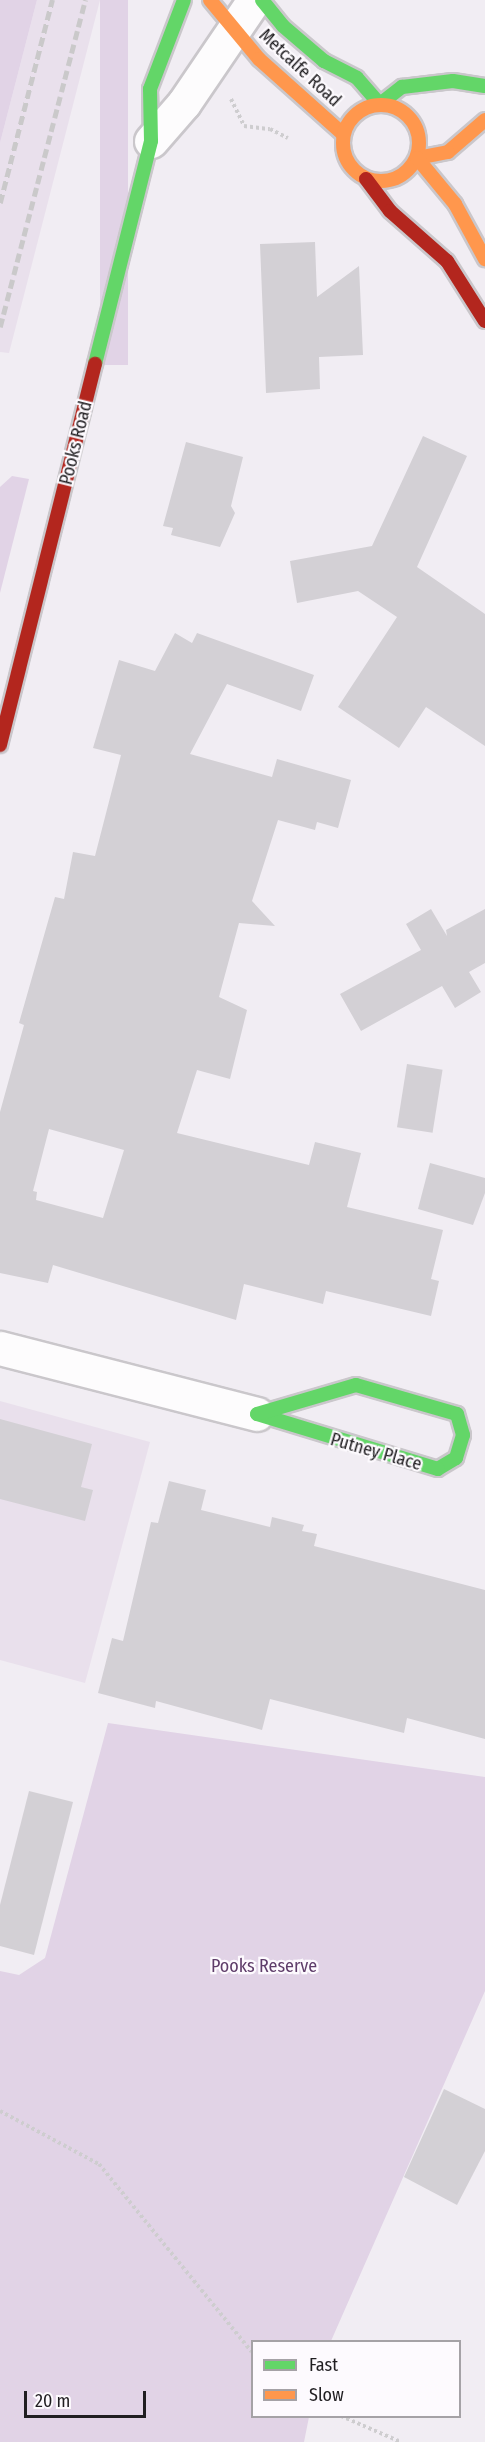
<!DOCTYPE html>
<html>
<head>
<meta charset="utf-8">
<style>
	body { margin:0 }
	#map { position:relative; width:485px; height:2442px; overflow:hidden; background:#f1edf3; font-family:"Fira Sans Condensed",sans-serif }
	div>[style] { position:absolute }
	.built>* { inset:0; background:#e9e0ec }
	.green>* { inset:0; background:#e1d3e6; transform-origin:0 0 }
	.building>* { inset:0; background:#d3d0d5; transform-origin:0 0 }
	.path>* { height:4px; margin-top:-2px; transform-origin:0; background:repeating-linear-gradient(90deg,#cecdcf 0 3px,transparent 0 6px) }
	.roads { filter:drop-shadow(2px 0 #cac7cb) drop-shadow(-2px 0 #cac7cb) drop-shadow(0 2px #cac7cb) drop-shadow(0 -2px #cac7cb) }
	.street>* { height:33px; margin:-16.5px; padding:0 16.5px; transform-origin:16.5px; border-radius:16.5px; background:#fdfcfd }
	.fast>* { height:14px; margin:-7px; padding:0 7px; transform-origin:7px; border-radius:7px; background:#63d668 }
	.slow>* { height:14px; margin:-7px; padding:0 7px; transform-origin:7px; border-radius:7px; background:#ff974d }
	.slow>.ring { margin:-7px; padding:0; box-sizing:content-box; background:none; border:14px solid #ff974d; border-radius:50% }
	.jam>* { height:14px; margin:-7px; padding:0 7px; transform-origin:7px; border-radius:7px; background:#b3261e }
	.rail>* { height:4.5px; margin-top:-2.25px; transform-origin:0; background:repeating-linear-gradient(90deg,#cac9ca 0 9px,transparent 0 13.5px) }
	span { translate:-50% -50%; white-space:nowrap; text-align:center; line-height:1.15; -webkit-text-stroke:4.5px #fdfafe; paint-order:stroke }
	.street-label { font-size:18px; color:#201e21 }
	.park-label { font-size:18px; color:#5f3d6a }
	.legend { position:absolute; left:251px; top:2340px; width:210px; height:78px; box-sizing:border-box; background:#fdfafe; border:2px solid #a5a2a6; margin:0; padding:8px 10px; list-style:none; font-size:18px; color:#201e21 }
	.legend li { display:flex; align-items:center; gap:12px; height:30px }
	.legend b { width:30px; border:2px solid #a5a2a6 }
	.scale { position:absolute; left:24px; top:2391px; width:122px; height:27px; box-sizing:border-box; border:3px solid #201e21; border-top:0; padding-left:8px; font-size:18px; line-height:21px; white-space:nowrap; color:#201e21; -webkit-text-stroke:4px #fdfafe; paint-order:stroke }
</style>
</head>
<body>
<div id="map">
	<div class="built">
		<div style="clip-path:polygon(37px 0,100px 0,9px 353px,0 352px,0 143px)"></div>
		<div style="clip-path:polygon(0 1401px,150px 1442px,85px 1683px,0 1660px)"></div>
	</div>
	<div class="green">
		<div style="clip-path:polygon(0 0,37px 0,0 143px)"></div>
		<div style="left:100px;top:0;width:28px;height:365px"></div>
		<div style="clip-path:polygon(12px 476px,29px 479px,0 593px,0 487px)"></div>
		<div style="clip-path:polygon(108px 1723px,485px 1777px,485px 1991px,331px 2341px,252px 2342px,252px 2416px,309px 2417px,304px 2442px,0 2442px,0 1971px,19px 1975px,45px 1958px)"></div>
	</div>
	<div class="building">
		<div style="clip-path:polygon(315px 242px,317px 297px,359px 266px,363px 355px,319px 357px,320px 389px,266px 393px,260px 244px)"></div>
		<div style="clip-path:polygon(423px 436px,467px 456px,417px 567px,485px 614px,485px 746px,426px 707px,399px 748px,338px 707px,397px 617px,358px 591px,297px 603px,290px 561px,372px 546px)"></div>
		<div style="clip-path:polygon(186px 442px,243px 457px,231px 506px,235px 513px,220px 547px,171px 535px,173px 528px,163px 526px)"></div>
		<div style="clip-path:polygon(evenodd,175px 633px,192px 643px,197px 633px,314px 675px,301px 711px,227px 684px,190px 754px,272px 777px,277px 759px,351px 780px,338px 828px,317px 822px,315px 830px,278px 820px,252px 901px,275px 926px,239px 923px,219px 997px,247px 1010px,230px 1079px,197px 1070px,177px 1133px,309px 1165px,315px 1142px,361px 1153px,347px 1207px,443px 1230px,431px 1279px,439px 1281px,431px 1316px,326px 1291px,323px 1304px,244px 1284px,236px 1320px,53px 1265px,48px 1283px,0 1273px,0 1112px,24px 1025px,19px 1023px,55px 897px,64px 899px,73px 852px,95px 856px,121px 755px,93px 748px,119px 660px,155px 671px,175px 633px,49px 1129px,124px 1150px,103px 1218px,36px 1200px,37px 1192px,33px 1191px,49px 1129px)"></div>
		<div style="clip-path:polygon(431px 909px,447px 936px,446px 930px,485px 909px,485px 963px,469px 972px,481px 992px,455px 1008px,442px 986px,361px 1031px,340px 994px,421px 950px,406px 924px)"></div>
		<div style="left:407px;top:1064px;width:36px;height:64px;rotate:9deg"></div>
		<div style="clip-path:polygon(430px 1163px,485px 1178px,485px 1193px,473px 1225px,418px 1209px)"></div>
		<div style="clip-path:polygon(0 1419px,92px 1444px,81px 1487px,93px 1490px,85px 1521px,0 1499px)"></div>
		<div style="clip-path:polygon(169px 1481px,206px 1490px,201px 1510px,270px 1527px,272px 1517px,304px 1525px,302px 1531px,317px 1534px,314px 1546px,485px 1590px,485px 1739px,407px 1718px,404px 1733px,270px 1699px,262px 1730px,156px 1701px,155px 1708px,98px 1693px,112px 1638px,123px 1641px,151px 1522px,158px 1523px)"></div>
		<div style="clip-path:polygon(29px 1791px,73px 1802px,34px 1955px,0 1946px,0 1905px)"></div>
		<div style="clip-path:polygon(444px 2089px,485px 2109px,485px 2151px,457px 2205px,404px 2177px)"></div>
	</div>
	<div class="path">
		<div style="left:231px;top:99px;width:30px;rotate:64deg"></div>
		<div style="left:244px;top:126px;width:26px;rotate:7deg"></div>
		<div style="left:270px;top:129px;width:20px;rotate:27deg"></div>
		<div style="left:0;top:2111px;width:112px;rotate:28.2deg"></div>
		<div style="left:99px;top:2164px;width:242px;rotate:50.9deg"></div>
		<div style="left:341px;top:2416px;width:65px;rotate:23.4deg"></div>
	</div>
	<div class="roads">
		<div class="street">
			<div style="left:151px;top:141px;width:50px;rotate:-49deg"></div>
			<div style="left:184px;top:103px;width:125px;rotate:-55.8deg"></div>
			<div style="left:0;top:1348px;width:265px;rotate:14.4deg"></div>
		</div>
		<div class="fast">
			<div style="left:262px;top:0;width:33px;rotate:51deg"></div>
			<div style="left:283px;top:26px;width:54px;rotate:40.5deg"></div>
			<div style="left:324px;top:61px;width:37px;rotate:27deg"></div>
			<div style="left:357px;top:78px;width:35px;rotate:49deg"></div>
			<div style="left:380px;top:104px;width:28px;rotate:-38deg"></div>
			<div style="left:402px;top:87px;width:51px;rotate:-6.7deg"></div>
			<div style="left:453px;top:81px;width:32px;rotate:9deg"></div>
			<div style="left:95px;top:364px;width:230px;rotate:-75.9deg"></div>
			<div style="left:151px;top:141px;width:52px;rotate:-91.1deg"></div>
			<div style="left:150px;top:89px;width:95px;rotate:-69.1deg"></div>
			<div style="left:356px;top:1385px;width:105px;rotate:16deg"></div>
			<div style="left:457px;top:1414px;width:22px;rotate:74deg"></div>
			<div style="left:463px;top:1435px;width:24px;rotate:107deg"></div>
			<div style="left:456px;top:1458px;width:21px;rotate:149deg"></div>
			<div style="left:438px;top:1469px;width:189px;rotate:-163.1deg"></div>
			<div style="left:257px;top:1414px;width:103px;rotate:-16.3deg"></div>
		</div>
		<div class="slow">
			<div style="left:210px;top:0;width:77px;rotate:50.3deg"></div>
			<div style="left:259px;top:59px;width:113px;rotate:41.8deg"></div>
			<div class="ring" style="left:343px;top:105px;width:62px;height:62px"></div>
			<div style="left:485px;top:120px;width:49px;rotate:139.1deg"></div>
			<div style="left:448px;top:152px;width:32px;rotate:169deg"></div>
			<div style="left:417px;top:158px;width:60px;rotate:50.4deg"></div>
			<div style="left:455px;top:204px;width:63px;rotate:61.4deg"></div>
		</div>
		<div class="jam">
			<div style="left:366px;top:179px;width:40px;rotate:53deg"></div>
			<div style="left:390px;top:211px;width:76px;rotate:41.3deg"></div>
			<div style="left:447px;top:261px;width:71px;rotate:57.7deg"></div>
			<div style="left:0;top:745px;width:393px;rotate:-76deg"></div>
		</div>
	</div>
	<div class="rail">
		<div style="left:0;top:203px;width:210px;rotate:-75.6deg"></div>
		<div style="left:0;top:327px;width:338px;rotate:-75.4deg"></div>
	</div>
	<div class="street-label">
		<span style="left:300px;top:68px;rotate:43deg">Metcalfe Road</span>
		<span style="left:76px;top:443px;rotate:-76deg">Pooks Road</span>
		<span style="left:376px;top:1452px;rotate:16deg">Putney Place</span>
	</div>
	<div class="park-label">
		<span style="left:264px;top:1966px">Pooks Reserve</span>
	</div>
	<ul class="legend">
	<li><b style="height:8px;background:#63d668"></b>Fast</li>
	<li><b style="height:8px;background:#ff974d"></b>Slow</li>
	</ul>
	<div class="scale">20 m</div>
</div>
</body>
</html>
